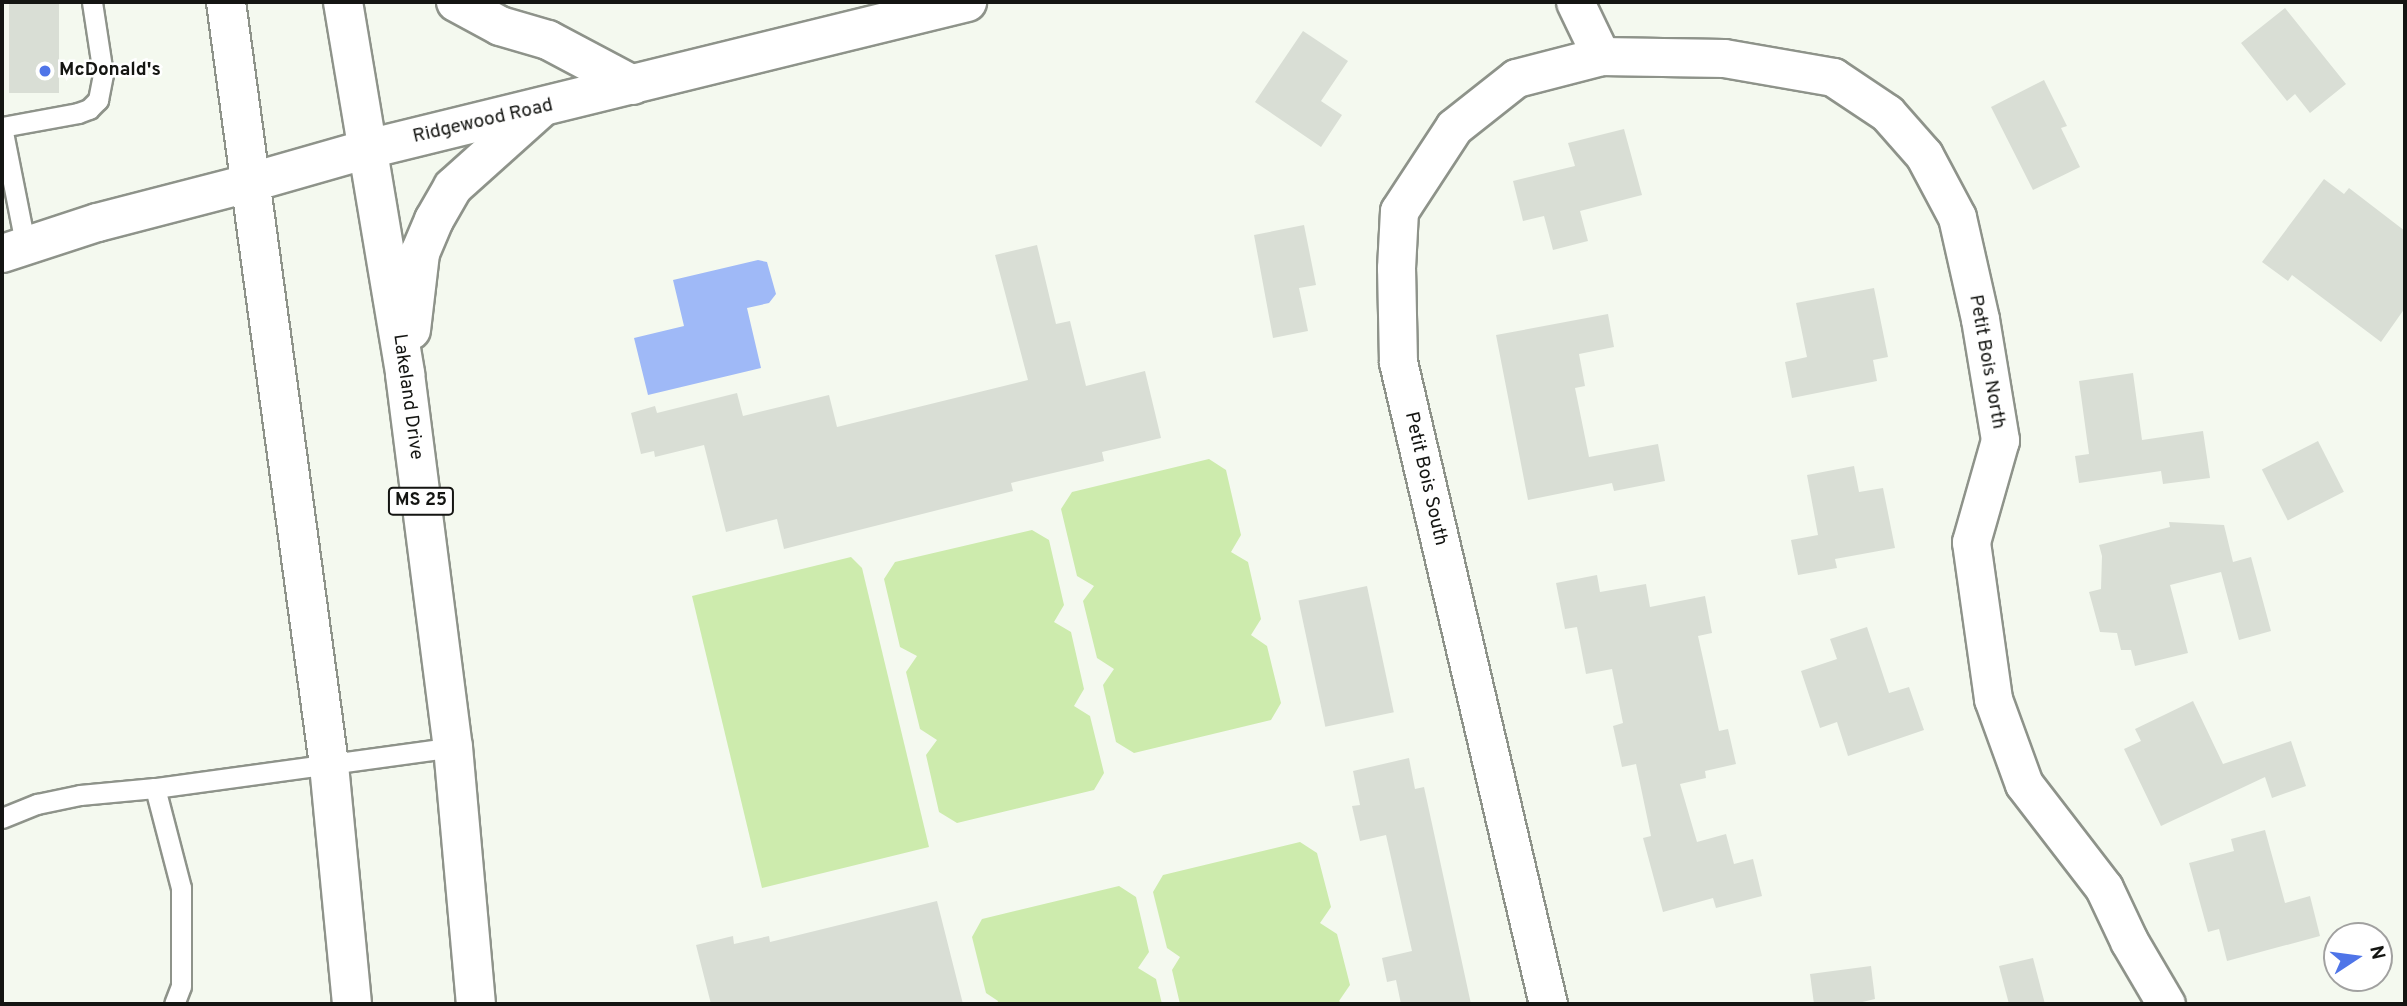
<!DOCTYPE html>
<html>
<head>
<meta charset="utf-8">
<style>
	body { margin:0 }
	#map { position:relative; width:2407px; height:1006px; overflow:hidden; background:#f4f9ef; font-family:Overpass,sans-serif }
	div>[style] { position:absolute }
	.green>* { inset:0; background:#cdebad }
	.water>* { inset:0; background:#9fb9f7 }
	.building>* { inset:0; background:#d9ded5; transform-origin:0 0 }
	.roads { filter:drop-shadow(2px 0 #8e938a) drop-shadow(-2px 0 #8e938a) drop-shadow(0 2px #8e938a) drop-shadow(0 -2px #8e938a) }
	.service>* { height:19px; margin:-9.5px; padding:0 9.5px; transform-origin:9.5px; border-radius:9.5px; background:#fff }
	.minor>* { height:37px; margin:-18.5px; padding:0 18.5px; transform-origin:18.5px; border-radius:18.5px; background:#fff }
	.tertiary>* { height:38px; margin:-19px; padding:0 19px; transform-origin:19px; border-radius:19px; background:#fff }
	.trunk>* { height:38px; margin:-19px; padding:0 19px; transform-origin:19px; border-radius:19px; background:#fff }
	.dots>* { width:19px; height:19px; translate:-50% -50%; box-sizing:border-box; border:4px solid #fff; border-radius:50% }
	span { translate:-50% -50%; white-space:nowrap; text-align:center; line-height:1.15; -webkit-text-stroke:5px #fff; paint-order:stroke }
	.shield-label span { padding:2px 5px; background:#fff; border:2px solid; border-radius:5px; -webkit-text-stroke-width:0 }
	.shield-label { font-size:18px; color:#141512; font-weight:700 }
	.poi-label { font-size:19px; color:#141512; font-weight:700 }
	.left { translate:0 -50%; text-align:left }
	.street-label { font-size:19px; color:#141512 }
	.frame { position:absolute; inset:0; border:4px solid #141512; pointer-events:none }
	.north { position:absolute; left:2323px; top:922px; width:70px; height:70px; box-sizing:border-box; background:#fff; border:2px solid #a1a1a0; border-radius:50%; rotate:77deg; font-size:19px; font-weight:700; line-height:28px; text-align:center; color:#141512 }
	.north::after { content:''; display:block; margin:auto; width:24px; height:32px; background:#4f75e8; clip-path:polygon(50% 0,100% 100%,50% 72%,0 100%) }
</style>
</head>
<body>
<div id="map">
	<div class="green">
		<div style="clip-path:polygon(1209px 459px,1226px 470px,1241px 535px,1231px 552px,1248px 562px,1261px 619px,1251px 635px,1267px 646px,1281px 703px,1271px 720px,1134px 753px,1116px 742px,1103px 685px,1114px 669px,1097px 658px,1083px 601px,1094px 586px,1077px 576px,1061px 509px,1072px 492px)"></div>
		<div style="clip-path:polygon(1032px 530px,1049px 540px,1064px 605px,1054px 622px,1071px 632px,1084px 689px,1074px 706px,1090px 716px,1104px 773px,1094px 790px,957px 823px,939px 812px,926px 755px,937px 740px,920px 729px,906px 672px,917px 656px,900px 647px,884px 579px,895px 562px)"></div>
		<div style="clip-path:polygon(851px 557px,862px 568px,929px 847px,762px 888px,692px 596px)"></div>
		<div style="clip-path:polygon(1300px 842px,1317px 853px,1331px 907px,1320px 923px,1337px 934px,1350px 985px,1339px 1001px,1343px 1004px,1180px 1004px,1172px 970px,1180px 957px,1167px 948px,1153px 892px,1163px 875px)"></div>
		<div style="clip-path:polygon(1119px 886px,1136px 897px,1149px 952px,1138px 968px,1156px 979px,1162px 1004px,997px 1004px,998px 1001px,986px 993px,972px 937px,982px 919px)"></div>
	</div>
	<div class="water">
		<div style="clip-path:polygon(758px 260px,767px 262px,776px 294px,769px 303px,747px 308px,761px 368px,648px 395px,634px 338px,684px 326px,673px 280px)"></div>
	</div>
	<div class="building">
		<div style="left:9px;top:2px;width:50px;height:91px"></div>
		<div style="clip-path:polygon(2285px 8px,2346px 84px,2310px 113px,2295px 94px,2287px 101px,2241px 43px)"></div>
		<div style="clip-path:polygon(1303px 31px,1348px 61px,1321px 101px,1342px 115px,1321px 147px,1255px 102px)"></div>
		<div style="clip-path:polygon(2044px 80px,2067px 126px,2061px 128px,2080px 167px,2033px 190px,1991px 107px)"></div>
		<div style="clip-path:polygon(1624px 129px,1642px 195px,1580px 211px,1588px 241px,1553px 250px,1544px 216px,1523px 221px,1513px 181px,1575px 166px,1568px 143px)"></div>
		<div style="clip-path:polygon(2324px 179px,2344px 194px,2349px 188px,2405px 231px,2405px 308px,2381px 342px,2292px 275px,2288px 281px,2262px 262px)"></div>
		<div style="clip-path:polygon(1304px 225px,1316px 285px,1299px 288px,1308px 331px,1273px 338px,1254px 235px)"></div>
		<div style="clip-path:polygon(1037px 245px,1056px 324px,1070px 321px,1086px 386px,1145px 371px,1161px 438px,1102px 452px,1104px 461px,1011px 483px,1013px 491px,784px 549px,777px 519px,726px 532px,704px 445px,655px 457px,654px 451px,641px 454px,631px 413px,655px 406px,657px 413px,737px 393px,743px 416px,829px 395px,837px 427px,1028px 380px,995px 255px)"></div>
		<div style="clip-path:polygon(1874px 288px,1888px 357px,1873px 360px,1877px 381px,1792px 398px,1785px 362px,1807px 357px,1796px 303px)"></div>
		<div style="clip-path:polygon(1608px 314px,1614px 347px,1579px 354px,1585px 386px,1575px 388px,1589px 457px,1658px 444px,1665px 481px,1614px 491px,1612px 483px,1528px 500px,1496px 335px)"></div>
		<div style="clip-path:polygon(2133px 373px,2142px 440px,2203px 431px,2210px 478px,2163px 484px,2161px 471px,2079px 483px,2075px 456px,2089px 454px,2079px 381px)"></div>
		<div style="left:2318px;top:441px;width:57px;height:63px;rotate:63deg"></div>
		<div style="clip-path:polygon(1854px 466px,1859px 492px,1883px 488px,1895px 548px,1835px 559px,1837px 568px,1798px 575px,1791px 540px,1818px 535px,1807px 475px)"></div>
		<div style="clip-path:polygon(2169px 522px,2224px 525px,2233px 562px,2251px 557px,2271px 631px,2239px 640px,2221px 572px,2170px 585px,2188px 653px,2135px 666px,2131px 650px,2121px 650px,2117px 633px,2100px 632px,2089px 592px,2101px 589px,2102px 556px,2099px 545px,2170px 527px)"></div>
		<div style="clip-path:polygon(1597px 575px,1600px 592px,1646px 584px,1650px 607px,1705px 596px,1712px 633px,1698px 636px,1719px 731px,1728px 729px,1736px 764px,1705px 771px,1706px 778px,1680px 784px,1697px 842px,1726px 834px,1734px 864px,1753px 859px,1762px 896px,1716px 908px,1713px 898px,1663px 912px,1643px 838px,1651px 836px,1636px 764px,1622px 767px,1613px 726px,1623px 723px,1612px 669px,1586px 674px,1577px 627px,1565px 629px,1556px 583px)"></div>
		<div style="left:1367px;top:586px;width:129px;height:70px;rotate:78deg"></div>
		<div style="clip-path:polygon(1867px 627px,1889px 693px,1909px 687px,1924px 730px,1848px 756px,1837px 722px,1820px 728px,1801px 671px,1837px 659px,1830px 639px)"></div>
		<div style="clip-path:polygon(2193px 701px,2223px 764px,2291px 741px,2306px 786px,2272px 798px,2265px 777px,2161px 826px,2124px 749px,2141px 741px,2135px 729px)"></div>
		<div style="clip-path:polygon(1409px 758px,1415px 789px,1424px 787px,1471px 1004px,1401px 1004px,1396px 980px,1387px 982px,1382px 958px,1412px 951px,1386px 835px,1360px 841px,1352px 806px,1360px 805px,1353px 771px)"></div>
		<div style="clip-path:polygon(2265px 830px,2285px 903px,2310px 896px,2320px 936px,2227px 961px,2219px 929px,2208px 932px,2189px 863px,2234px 851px,2231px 839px)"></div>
		<div style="clip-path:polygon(937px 901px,963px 1004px,711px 1004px,696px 945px,733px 936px,734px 944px,769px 936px,770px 942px)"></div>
		<div style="clip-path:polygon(2033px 958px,2045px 1004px,2009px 1004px,1999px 966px)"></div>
		<div style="clip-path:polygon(1871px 966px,1875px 999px,1854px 1004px,1814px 1004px,1810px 974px)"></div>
	</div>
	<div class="roads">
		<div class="service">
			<div style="left:2px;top:127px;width:77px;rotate:-10.4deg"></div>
			<div style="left:78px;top:113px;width:12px;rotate:-20deg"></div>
			<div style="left:89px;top:109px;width:13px;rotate:-45deg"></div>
			<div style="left:98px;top:100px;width:26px;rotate:-79deg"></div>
			<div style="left:103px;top:74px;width:73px;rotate:-98.7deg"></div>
			<div style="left:2px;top:127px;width:123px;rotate:78.8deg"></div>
			<div style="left:155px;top:788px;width:103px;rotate:75.4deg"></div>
			<div style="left:181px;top:888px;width:98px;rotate:90deg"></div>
			<div style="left:181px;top:986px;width:19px;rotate:111deg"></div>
			<div style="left:2px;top:818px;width:38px;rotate:-22deg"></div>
			<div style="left:37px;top:804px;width:44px;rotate:-11.8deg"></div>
			<div style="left:80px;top:795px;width:75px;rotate:-5.3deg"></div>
			<div style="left:155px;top:788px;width:301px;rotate:-7.8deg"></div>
		</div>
		<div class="minor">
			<div style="left:1575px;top:2px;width:60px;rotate:64.3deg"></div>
			<div style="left:2px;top:253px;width:100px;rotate:-18.1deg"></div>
			<div style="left:97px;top:222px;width:160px;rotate:-14.5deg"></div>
			<div style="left:1548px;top:1004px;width:659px;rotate:-103.15deg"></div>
			<div style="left:1398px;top:362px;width:94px;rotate:-91.2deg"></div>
			<div style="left:1396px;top:268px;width:57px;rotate:-87deg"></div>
			<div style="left:1399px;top:211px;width:100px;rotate:-56.8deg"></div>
			<div style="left:1454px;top:127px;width:79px;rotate:-38.3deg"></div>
			<div style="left:1516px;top:78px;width:88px;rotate:-14.5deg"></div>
			<div style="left:1601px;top:56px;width:123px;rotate:0.9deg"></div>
			<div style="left:1724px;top:58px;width:111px;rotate:9.9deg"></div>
			<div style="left:1833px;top:77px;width:65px;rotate:33.7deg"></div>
			<div style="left:1887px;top:113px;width:56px;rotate:48.6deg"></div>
			<div style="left:1924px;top:155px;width:70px;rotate:62deg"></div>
			<div style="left:1957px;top:217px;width:105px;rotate:77.3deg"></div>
			<div style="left:1980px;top:319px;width:123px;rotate:80.6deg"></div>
			<div style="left:2000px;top:440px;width:106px;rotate:105.9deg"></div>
			<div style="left:1971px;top:542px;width:159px;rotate:82deg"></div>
			<div style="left:1993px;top:699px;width:90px;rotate:70deg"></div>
			<div style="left:2024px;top:784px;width:131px;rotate:52.4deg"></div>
			<div style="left:2104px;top:888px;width:59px;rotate:64.7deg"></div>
			<div style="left:2129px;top:941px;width:73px;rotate:59.6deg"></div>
		</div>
		<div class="tertiary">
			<div style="left:252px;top:182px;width:121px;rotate:-15.9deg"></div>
			<div style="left:368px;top:149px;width:617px;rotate:-13.79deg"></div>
		</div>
		<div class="trunk">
			<div style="left:226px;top:2px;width:770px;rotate:82.31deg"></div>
			<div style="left:329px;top:765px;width:240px;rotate:84.5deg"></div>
			<div style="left:343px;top:2px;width:377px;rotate:80.5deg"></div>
			<div style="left:405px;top:374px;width:376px;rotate:82.7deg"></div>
			<div style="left:453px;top:747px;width:258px;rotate:84.9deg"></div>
			<div style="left:456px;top:2px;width:50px;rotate:28.6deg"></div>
			<div style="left:500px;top:26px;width:50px;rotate:16.3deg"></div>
			<div style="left:548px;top:40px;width:96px;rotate:27.9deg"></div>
			<div style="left:411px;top:330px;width:78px;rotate:-83.3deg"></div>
			<div style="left:420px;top:253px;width:36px;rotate:-67deg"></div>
			<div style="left:434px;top:220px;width:38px;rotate:-60deg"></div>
			<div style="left:453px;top:187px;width:117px;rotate:-41.9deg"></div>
		</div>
	</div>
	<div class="dots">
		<div style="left:45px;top:71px;background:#4f75e8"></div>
	</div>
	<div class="shield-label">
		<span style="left:421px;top:501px">MS 25</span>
	</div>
	<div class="poi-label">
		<span class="left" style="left:59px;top:71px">McDonald's</span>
	</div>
	<div class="street-label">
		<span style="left:483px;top:122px;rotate:-13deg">Ridgewood Road</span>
		<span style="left:1986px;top:362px;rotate:80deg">Petit Bois North</span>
		<span style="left:407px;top:397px;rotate:82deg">Lakeland Drive</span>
		<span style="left:1425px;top:479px;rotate:77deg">Petit Bois South</span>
	</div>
	<div class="frame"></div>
	<div class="north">N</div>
</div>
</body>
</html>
